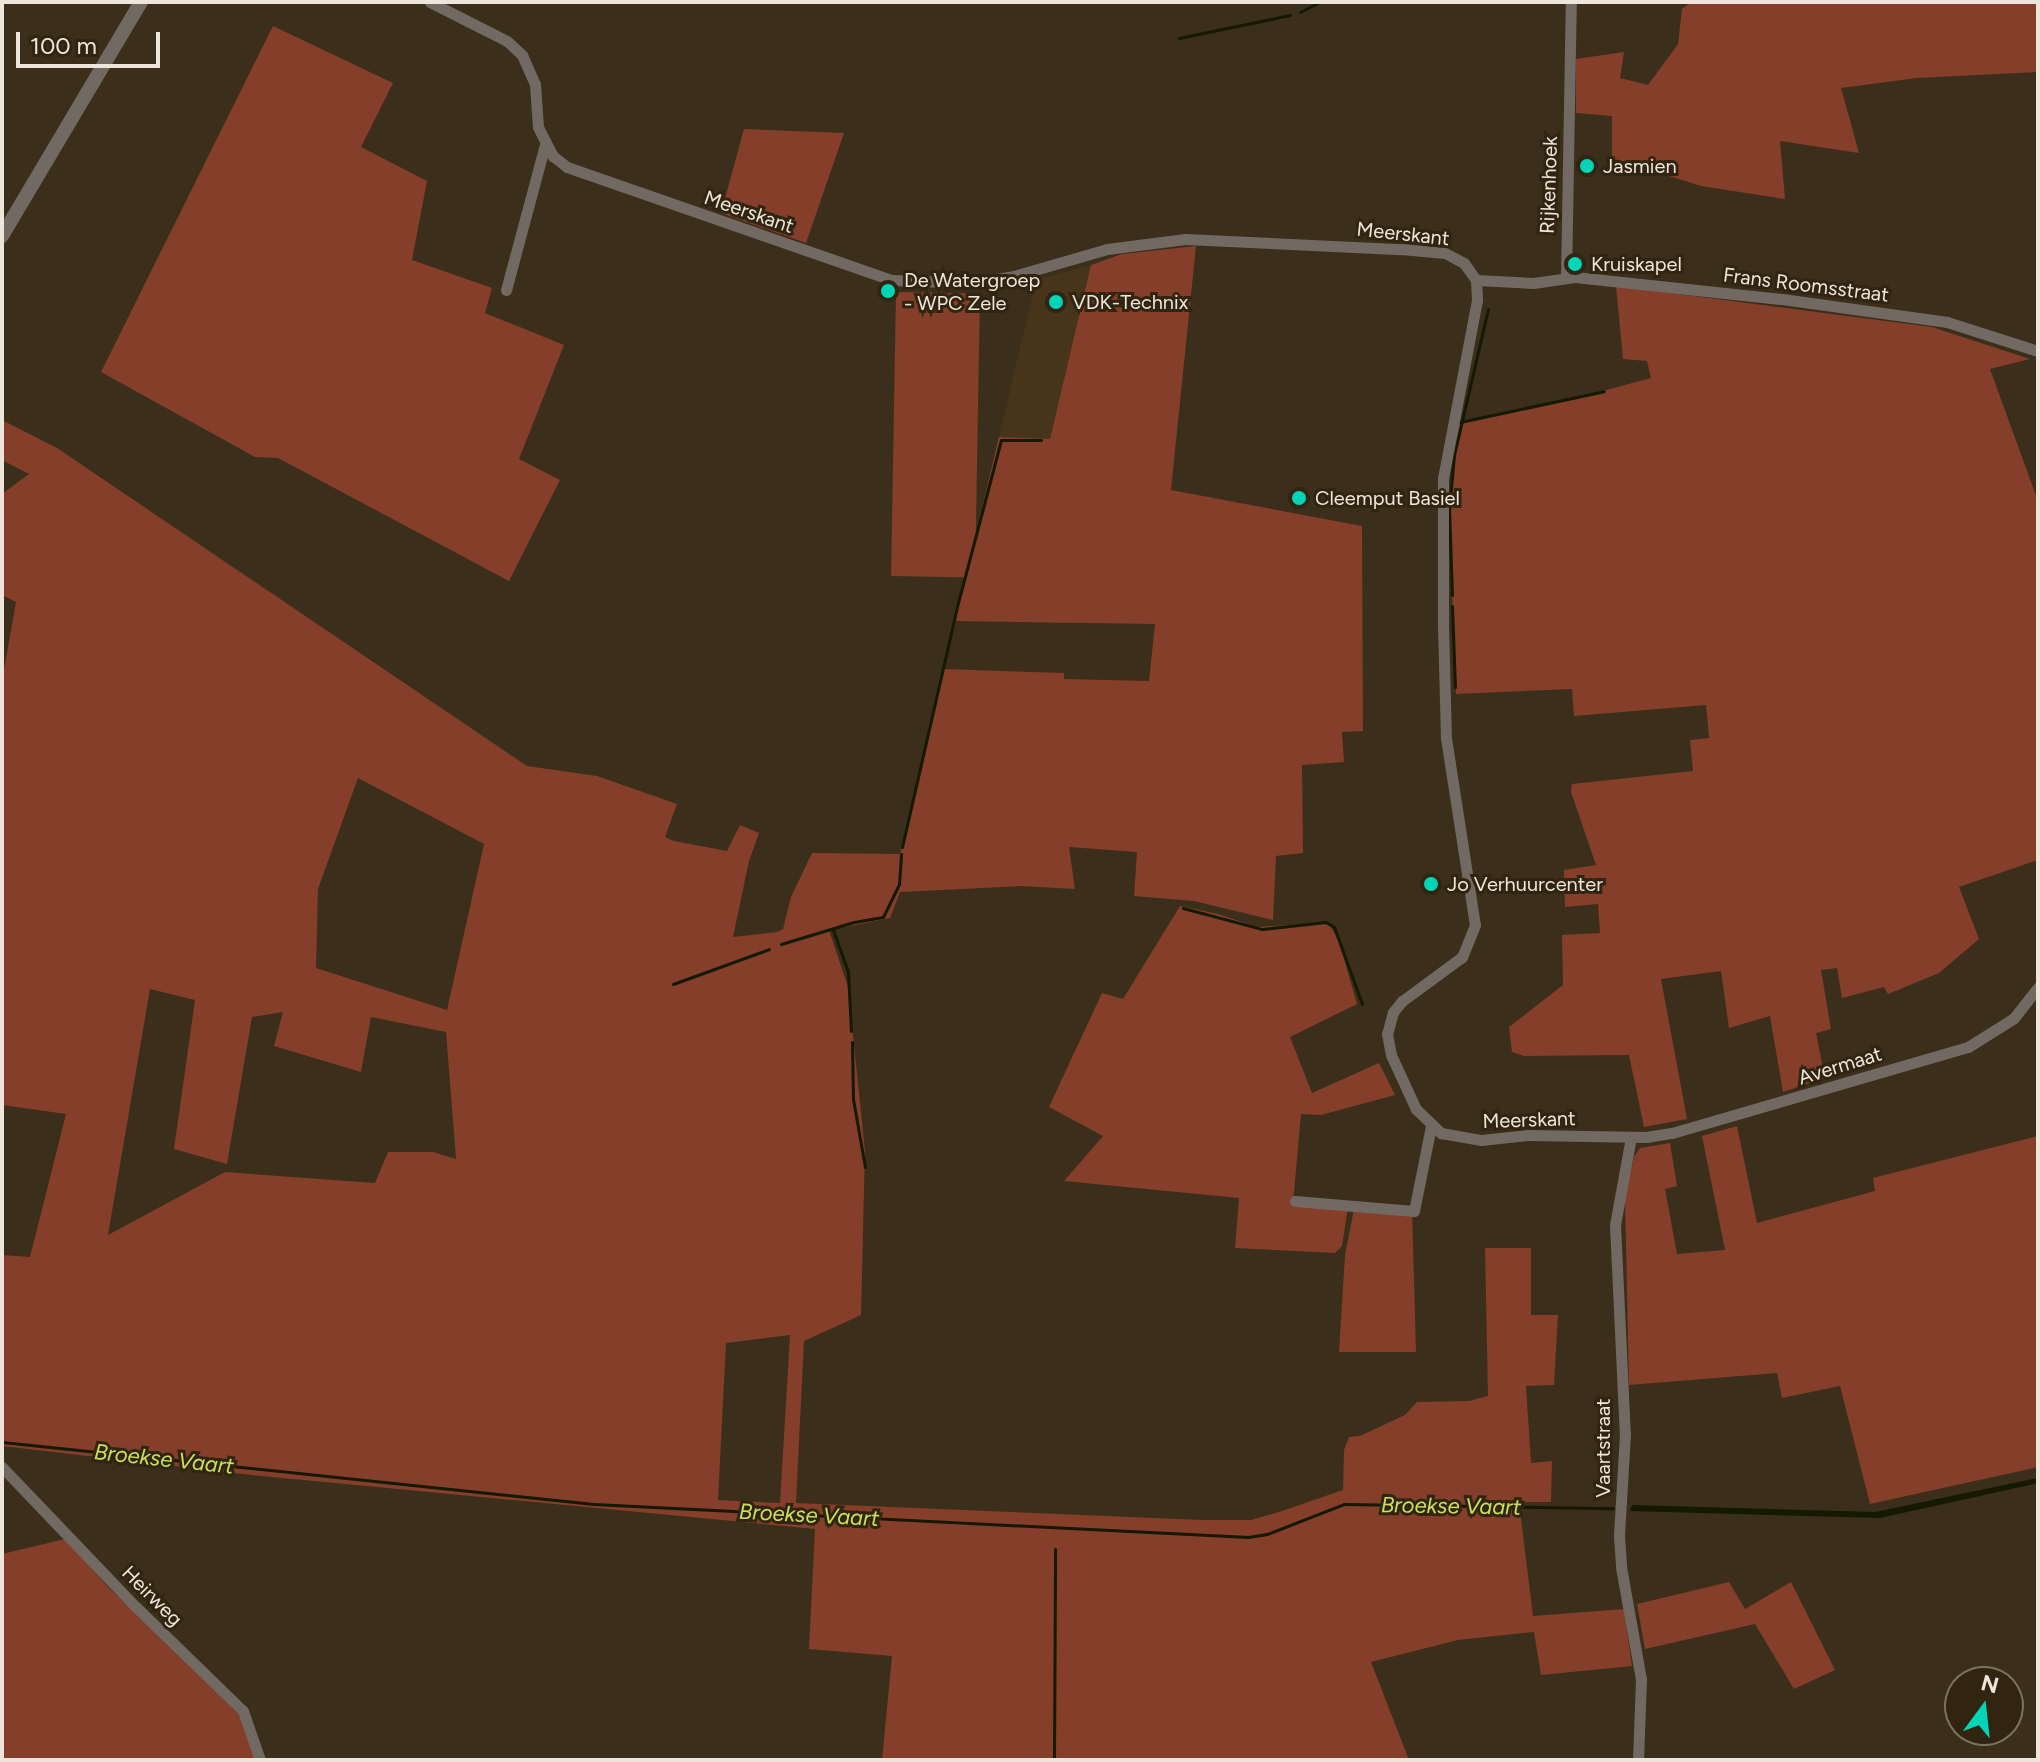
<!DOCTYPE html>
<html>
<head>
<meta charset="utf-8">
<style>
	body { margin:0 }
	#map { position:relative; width:2040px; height:1762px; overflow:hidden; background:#3b2f1b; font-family:Figtree,sans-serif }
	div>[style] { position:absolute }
	.built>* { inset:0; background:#46351b }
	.green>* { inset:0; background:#843e29; transform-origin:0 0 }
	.water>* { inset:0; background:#151900 }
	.stream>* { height:3px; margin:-1.5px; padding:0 1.5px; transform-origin:1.5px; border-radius:1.5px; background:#151900 }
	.minor>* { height:11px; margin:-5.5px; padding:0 5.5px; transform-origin:5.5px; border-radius:5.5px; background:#726962 }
	.tertiary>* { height:14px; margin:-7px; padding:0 7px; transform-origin:7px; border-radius:7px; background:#726962 }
	.dots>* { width:22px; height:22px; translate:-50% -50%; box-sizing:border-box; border:4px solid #312511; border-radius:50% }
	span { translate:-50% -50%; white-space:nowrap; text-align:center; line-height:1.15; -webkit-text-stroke:6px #312511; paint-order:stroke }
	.poi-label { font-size:20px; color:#eee6da }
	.left { translate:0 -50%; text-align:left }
	.street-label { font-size:20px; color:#eee6da }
	.water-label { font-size:22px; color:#cae05c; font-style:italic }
	.frame { position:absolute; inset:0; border:4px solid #eee6da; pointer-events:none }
	.north { position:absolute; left:1944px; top:1666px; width:80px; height:80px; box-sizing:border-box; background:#312511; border:2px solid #7d7261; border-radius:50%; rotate:15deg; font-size:22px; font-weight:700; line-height:32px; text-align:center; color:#eee6da }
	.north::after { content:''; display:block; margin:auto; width:28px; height:36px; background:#02d5b6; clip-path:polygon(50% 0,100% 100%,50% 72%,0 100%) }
	.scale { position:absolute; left:16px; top:32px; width:144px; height:36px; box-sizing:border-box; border:4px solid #eee6da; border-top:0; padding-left:10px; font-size:24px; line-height:28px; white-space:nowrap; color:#eee6da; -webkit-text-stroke:6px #312511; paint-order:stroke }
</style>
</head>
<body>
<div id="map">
	<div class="built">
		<div style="clip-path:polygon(1091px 265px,1050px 440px,999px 437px,1036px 280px)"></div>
	</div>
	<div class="green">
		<div style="clip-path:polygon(1691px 2px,2038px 2px,2038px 72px,1917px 78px,1841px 88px,1859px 153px,1780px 141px,1785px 199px,1701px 186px,1612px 158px,1612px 116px,1576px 113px,1576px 59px,1624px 52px,1620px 78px,1648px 85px,1678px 44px,1682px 9px)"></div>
		<div style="clip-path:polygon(273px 26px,393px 83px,361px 147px,427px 181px,412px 260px,492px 288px,485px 313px,564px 345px,519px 459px,560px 480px,509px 581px,278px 458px,255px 457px,101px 372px)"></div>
		<div style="clip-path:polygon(744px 129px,844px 133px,806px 243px,721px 213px)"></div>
		<div style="clip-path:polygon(evenodd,1196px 246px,1171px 490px,1362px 526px,1363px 731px,1342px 732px,1344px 762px,1302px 765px,1303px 853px,1276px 856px,1273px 920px,1194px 901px,1134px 896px,1137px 852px,1069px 847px,1075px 889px,1021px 886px,900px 892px,890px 918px,829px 930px,848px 987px,865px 1151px,861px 1315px,804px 1341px,796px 1503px,1202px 1520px,1251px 1520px,1279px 1512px,1343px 1490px,1344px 1450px,1349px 1437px,1360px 1436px,1405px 1415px,1417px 1402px,1469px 1401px,1488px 1396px,1485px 1248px,1531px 1248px,1531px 1315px,1558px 1315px,1554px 1385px,1526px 1386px,1531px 1463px,1552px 1461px,1551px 1502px,1519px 1502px,1533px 1616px,1624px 1609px,1632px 1666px,1541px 1675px,1534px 1632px,1458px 1640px,1371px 1662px,1409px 1760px,882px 1760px,892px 1656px,809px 1649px,815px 1529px,252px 1475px,2px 1446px,2px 1255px,30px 1257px,66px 1114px,2px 1105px,2px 681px,16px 602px,2px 595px,2px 494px,29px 474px,2px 460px,2px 420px,57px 448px,527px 766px,597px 776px,677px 804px,665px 837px,674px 841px,727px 851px,740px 825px,759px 833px,749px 861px,733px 937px,777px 932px,783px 929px,791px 897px,812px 853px,900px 854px,944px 669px,1064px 673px,1064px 679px,1149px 681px,1155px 624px,955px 621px,999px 437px,1050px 439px,1091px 265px,1122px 254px,1196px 246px,358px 778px,484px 844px,447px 1010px,316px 968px,318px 889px,358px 778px,1196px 246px,150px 989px,195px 1000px,174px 1149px,227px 1164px,252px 1017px,283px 1012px,274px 1046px,361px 1072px,371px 1017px,446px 1032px,456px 1159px,433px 1152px,388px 1152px,375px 1183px,225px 1172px,108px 1235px,150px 989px,1196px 246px,790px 1335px,780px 1503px,718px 1500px,726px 1343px,790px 1335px)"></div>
		<div style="clip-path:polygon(1616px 286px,1932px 327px,2030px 359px,1990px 369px,2038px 501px,2038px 860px,1959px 887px,1979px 939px,1939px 973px,1888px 994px,1884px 987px,1842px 998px,1837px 968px,1821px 970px,1831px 1029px,1816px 1033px,1825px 1078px,1783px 1092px,1770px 1016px,1729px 1028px,1721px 971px,1661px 979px,1687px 1119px,1644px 1127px,1629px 1055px,1524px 1056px,1512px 1052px,1509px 1027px,1563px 985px,1562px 935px,1600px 933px,1598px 904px,1565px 907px,1564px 870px,1596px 865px,1571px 792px,1572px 784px,1693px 771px,1690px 740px,1709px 738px,1706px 705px,1574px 716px,1572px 689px,1456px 694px,1449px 509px,1459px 422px,1565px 401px,1651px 378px,1647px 361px,1623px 359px)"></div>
		<div style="left:896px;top:292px;width:84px;height:284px;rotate:1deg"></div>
		<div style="clip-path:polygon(1180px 906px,1218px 914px,1257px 927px,1323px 923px,1330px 926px,1338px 938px,1357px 1004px,1290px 1037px,1312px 1093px,1379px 1063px,1395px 1095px,1321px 1115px,1301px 1114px,1293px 1203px,1348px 1207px,1342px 1246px,1335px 1253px,1235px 1248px,1239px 1198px,1064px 1181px,1103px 1136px,1049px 1107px,1102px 993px,1123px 999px)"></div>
		<div style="clip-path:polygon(1737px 1126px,1757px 1223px,1875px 1191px,1873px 1178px,2038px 1136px,2038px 1467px,1870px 1504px,1840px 1386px,1782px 1398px,1777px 1373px,1629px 1385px,1625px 1196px,1634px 1157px,1640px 1148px,1670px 1143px,1677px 1186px,1665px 1189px,1677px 1254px,1725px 1250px,1702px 1136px)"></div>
		<div style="clip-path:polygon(1354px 1209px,1412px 1209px,1416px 1352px,1339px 1352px,1345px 1255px)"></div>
		<div style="clip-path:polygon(65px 1539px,108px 1587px,241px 1717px,255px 1760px,2px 1760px,2px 1554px)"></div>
		<div style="clip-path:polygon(1729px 1582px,1745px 1609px,1791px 1582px,1835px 1670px,1794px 1689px,1755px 1624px,1645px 1649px,1637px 1604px)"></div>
	</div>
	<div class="water">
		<div style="clip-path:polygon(2038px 1478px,2038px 1483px,1880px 1518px,1630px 1511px,1632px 1505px,1875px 1512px)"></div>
	</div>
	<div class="stream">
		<div style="left:1300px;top:12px;width:22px;rotate:-27deg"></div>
		<div style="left:1179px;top:38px;width:113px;rotate:-11.7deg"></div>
		<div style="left:1460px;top:422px;width:147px;rotate:-12.1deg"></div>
		<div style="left:1452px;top:595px;width:85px;rotate:-92deg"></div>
		<div style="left:1449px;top:510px;width:55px;rotate:-84.8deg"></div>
		<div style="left:1454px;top:455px;width:150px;rotate:-76.9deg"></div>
		<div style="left:1452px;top:606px;width:81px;rotate:87.9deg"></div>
		<div style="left:902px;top:847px;width:254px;rotate:-77.1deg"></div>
		<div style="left:959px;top:599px;width:164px;rotate:-75.2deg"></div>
		<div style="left:1001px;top:440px;width:40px"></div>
		<div style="left:1183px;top:908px;width:82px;rotate:14.9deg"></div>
		<div style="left:1262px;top:929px;width:64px;rotate:-6.2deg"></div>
		<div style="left:1326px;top:922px;width:9px;rotate:32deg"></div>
		<div style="left:1334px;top:927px;width:82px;rotate:70deg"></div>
		<div style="left:833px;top:930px;width:45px;rotate:70.3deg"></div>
		<div style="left:848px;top:972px;width:59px;rotate:87.1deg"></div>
		<div style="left:781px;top:944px;width:76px;rotate:-16.8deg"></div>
		<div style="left:854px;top:922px;width:29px;rotate:-10deg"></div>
		<div style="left:883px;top:917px;width:37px;rotate:-64deg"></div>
		<div style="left:899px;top:884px;width:30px;rotate:-86deg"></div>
		<div style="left:673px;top:984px;width:102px;rotate:-20deg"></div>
		<div style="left:852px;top:1042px;width:57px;rotate:89deg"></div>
		<div style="left:853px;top:1099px;width:69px;rotate:80deg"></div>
		<div style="left:2px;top:1442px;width:595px;rotate:5.98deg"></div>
		<div style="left:594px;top:1504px;width:655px;rotate:2.89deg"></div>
		<div style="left:1248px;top:1537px;width:19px;rotate:-9deg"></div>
		<div style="left:1267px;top:1534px;width:83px;rotate:-21.3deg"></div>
		<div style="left:1344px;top:1504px;width:269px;rotate:0.9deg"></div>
		<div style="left:1054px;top:1760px;width:211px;rotate:-89.7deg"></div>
	</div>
	<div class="minor">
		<div style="left:430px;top:2px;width:86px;rotate:26.9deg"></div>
		<div style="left:507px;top:41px;width:21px;rotate:43deg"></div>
		<div style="left:522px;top:55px;width:32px;rotate:66deg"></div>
		<div style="left:535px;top:84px;width:43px;rotate:86deg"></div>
		<div style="left:538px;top:127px;width:33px;rotate:63deg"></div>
		<div style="left:553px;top:156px;width:18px;rotate:38deg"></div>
		<div style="left:567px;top:167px;width:344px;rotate:19.2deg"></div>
		<div style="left:892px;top:280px;width:81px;rotate:2.1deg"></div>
		<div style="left:973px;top:283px;width:42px;rotate:-9.7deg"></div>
		<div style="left:1014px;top:276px;width:97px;rotate:-16.2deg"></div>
		<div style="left:1107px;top:249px;width:79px;rotate:-7.3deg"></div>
		<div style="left:1185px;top:239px;width:216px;rotate:2.7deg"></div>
		<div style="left:1401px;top:249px;width:44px;rotate:5.2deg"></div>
		<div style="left:1445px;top:253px;width:21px;rotate:28deg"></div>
		<div style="left:1464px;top:263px;width:21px;rotate:55deg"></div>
		<div style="left:1476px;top:280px;width:20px;rotate:87deg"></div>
		<div style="left:1477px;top:300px;width:181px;rotate:100.8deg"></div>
		<div style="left:1443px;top:478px;width:147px;rotate:90deg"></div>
		<div style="left:1443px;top:625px;width:113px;rotate:88.5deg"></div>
		<div style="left:1446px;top:738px;width:189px;rotate:81.2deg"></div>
		<div style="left:1475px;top:925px;width:35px;rotate:112deg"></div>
		<div style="left:1462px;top:957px;width:74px;rotate:143.7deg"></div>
		<div style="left:1402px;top:1001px;width:14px;rotate:129deg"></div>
		<div style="left:1393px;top:1012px;width:23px;rotate:105deg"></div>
		<div style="left:1387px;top:1034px;width:21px;rotate:79deg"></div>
		<div style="left:1391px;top:1055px;width:60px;rotate:65.2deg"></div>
		<div style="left:1416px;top:1109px;width:35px;rotate:44deg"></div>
		<div style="left:1441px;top:1133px;width:41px;rotate:9.9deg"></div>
		<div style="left:1481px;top:1140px;width:47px;rotate:-6.1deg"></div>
		<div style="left:1528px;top:1135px;width:118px;rotate:1deg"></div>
		<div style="left:1646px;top:1137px;width:26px;rotate:-9deg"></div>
		<div style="left:1672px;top:1133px;width:308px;rotate:-16.2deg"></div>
		<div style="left:1968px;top:1047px;width:54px;rotate:-32.2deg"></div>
		<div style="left:2014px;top:1018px;width:39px;rotate:-52deg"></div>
		<div style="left:1566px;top:278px;width:276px;rotate:-89deg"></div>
		<div style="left:1476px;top:280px;width:57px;rotate:3deg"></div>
		<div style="left:1533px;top:283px;width:42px;rotate:-8.1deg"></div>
		<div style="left:1575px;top:277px;width:208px;rotate:6.1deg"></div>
		<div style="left:1782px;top:299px;width:167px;rotate:7.9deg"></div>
		<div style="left:1947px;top:322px;width:96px;rotate:17.7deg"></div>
		<div style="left:506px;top:290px;width:151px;rotate:-75deg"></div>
		<div style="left:1631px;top:1137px;width:89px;rotate:100.3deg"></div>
		<div style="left:1615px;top:1225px;width:209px;rotate:87.3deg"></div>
		<div style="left:1625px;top:1434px;width:102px;rotate:93.4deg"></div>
		<div style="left:1619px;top:1536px;width:31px;rotate:86deg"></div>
		<div style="left:1621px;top:1567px;width:114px;rotate:79.9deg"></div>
		<div style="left:1641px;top:1679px;width:81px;rotate:92.1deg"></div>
		<div style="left:1295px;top:1201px;width:119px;rotate:4.8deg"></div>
		<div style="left:1414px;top:1211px;width:87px;rotate:-78.7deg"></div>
		<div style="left:2px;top:1467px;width:194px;rotate:46.3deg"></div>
		<div style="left:136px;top:1607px;width:149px;rotate:44.2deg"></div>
		<div style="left:243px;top:1711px;width:52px;rotate:70.9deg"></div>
	</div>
	<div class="tertiary">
		<div style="left:2px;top:236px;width:272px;rotate:-59.3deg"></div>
	</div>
	<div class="dots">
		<div style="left:1587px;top:166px;background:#02d5b6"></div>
		<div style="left:1575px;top:264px;background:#02d5b6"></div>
		<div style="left:888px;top:291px;background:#02d5b6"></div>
		<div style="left:1056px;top:302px;background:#02d5b6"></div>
		<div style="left:1299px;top:498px;background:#02d5b6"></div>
		<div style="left:1431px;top:884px;background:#02d5b6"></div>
	</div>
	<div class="poi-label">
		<span class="left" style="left:1603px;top:166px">Jasmien</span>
		<span class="left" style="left:1591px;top:264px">Kruiskapel</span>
		<span class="left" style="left:904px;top:292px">De Watergroep<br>- WPC Zele</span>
		<span class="left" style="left:1072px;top:302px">VDK-Technix</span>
		<span class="left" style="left:1315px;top:498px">Cleemput Basiel</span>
		<span class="left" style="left:1447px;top:884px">Jo Verhuurcenter</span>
	</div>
	<div class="street-label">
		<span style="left:1549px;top:185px;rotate:-88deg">Rijkenhoek</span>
		<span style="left:749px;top:212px;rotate:19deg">Meerskant</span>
		<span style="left:1403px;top:234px;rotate:6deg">Meerskant</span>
		<span style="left:1806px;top:285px;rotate:7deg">Frans Roomsstraat</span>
		<span style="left:1840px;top:1066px;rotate:-17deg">Avermaat</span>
		<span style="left:1529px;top:1120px;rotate:-2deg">Meerskant</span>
		<span style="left:1603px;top:1448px;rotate:-90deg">Vaartstraat</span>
		<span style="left:152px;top:1596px;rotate:45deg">Heirweg</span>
	</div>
	<div class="water-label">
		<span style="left:164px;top:1459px;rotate:6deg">Broekse Vaart</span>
		<span style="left:1451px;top:1506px;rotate:1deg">Broekse Vaart</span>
		<span style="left:809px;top:1515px;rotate:3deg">Broekse Vaart</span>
	</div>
	<div class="frame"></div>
	<div class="north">N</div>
	<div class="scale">100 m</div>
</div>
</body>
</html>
